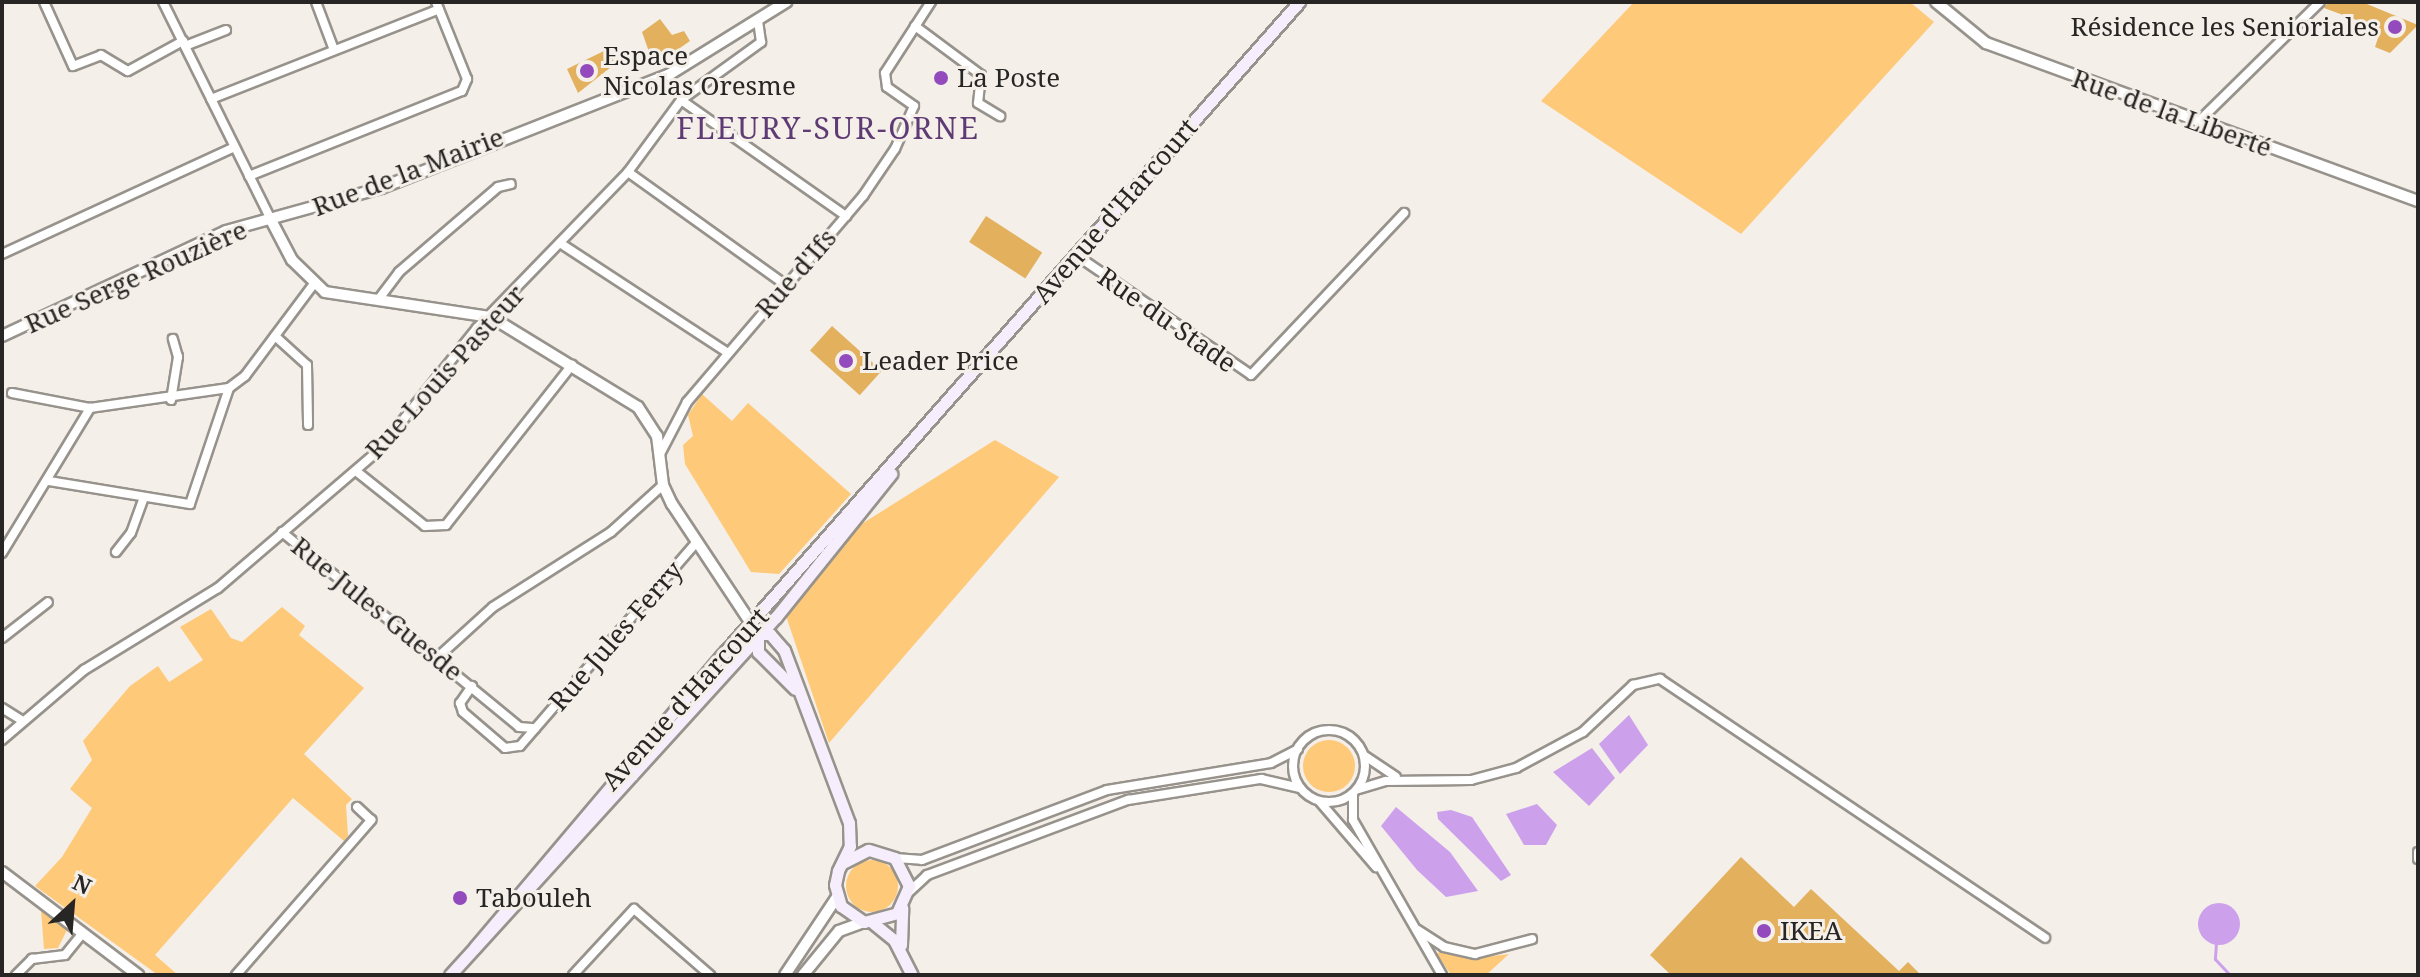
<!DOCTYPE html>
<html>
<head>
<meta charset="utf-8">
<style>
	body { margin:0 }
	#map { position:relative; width:2420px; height:977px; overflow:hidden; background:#f4efe8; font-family:"Noto Serif",serif }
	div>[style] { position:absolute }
	.green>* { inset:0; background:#fec979 }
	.round { border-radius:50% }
	.water>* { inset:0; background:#cda0ec }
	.stream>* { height:3px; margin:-1.5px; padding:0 1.5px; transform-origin:1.5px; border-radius:1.5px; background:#cda0ec }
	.building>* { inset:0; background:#e3b05e; transform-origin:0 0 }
	.roads { filter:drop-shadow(2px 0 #97938c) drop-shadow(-2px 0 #97938c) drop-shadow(0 2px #97938c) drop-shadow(0 -2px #97938c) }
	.minor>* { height:8px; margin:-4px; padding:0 4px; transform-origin:4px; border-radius:4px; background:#fff }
	.minor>.ring { margin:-4px; padding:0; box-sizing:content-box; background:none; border:8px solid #fff; border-radius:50% }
	.tertiary>* { height:10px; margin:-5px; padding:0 5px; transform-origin:5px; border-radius:5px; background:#fff }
	.secondary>* { height:11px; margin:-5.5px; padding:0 5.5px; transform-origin:5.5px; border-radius:5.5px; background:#f6eefc }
	.dots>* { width:22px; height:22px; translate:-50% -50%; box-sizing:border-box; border:4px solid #f4efe8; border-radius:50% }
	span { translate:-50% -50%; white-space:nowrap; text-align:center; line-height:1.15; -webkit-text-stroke:6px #f4efe8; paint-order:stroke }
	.poi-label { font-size:26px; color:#282624 }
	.right { translate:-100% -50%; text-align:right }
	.left { translate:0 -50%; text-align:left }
	.street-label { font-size:26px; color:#282624 }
	.quarter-label { font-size:30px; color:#5e3b74; letter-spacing:2px }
	.frame { position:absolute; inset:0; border:4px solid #282624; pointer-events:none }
	.north { position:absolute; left:32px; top:865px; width:80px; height:80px; -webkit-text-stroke:6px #f4efe8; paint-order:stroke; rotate:26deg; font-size:22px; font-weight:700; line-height:32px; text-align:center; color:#282624 }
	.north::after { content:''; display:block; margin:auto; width:28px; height:36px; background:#282624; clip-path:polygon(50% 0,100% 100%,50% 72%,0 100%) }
</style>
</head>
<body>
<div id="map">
	<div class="green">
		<div style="clip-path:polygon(1634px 2px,1910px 2px,1934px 22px,1741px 234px,1541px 101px)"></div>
		<div style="clip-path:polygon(702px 394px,732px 421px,748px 403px,851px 494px,779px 574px,751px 572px,685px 464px,683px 445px,693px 436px,688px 415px)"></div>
		<div style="clip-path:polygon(995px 440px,1059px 477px,829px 743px,786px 616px,860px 525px)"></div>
		<div style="clip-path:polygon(282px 607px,305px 626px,299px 635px,364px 688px,304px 754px,352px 799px,346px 805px,348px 836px,344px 841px,293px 798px,155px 955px,178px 975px,158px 975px,35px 886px,62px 857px,92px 808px,70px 789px,92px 760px,83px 741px,130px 686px,158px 666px,169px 682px,203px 660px,180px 627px,211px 609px,231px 638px,242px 642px)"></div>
		<div class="round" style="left:1303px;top:740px;width:52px;height:52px"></div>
		<div class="round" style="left:846px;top:860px;width:52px;height:52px"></div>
		<div style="clip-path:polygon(41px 910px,67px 930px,58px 948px,44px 949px)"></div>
		<div style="clip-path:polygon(1442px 950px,1476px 958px,1509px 954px,1486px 975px,1451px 975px,1437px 954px)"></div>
	</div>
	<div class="water">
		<div style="clip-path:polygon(1629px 715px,1648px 745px,1620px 774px,1599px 744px)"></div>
		<div style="clip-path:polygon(1592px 748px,1615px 778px,1589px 806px,1553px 772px)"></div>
		<div style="clip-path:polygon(1537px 804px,1557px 825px,1546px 845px,1524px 845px,1506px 814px)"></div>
		<div style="clip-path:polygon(1396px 807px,1450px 852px,1478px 891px,1446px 897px,1417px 870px,1381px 826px)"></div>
		<div style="clip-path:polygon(1451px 810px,1472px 817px,1511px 875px,1501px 881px,1438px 819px,1437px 812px)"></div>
		<div class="round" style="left:2198px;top:903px;width:42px;height:42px"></div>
	</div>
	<div class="stream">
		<div style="left:2216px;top:943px;width:16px;rotate:94deg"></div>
		<div style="left:2215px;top:959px;width:22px;rotate:47deg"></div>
	</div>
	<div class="building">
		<div style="clip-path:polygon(2329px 2px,2362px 2px,2418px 25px,2390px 53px,2375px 47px,2381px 29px,2324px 8px)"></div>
		<div style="clip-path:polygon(660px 19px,672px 35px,684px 31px,690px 41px,654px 66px,642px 32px)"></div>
		<div style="clip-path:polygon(608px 49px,615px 64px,578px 93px,567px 69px)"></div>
		<div style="left:986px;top:216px;width:67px;height:31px;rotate:33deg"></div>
		<div style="left:832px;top:326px;width:67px;height:33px;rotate:42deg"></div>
		<div style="clip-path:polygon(1741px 857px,1794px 907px,1811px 889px,1899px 971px,1908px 962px,1921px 975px,1671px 975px,1650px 955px)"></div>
	</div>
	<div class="roads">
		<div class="minor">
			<div style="left:44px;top:2px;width:70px;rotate:65.6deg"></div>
			<div style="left:73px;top:66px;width:30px;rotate:-21deg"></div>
			<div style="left:101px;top:55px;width:31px;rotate:31deg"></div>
			<div style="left:128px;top:71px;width:63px;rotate:-28.6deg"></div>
			<div style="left:163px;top:2px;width:243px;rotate:63.6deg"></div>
			<div style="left:316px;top:2px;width:51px;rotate:69.4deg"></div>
			<div style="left:915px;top:26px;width:82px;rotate:36.6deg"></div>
			<div style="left:981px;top:75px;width:28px;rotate:96deg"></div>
			<div style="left:978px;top:103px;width:26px;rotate:31deg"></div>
			<div style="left:185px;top:46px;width:44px;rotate:-21.3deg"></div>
			<div style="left:211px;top:99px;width:245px;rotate:-21.5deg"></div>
			<div style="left:681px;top:100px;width:202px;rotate:35.1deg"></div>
			<div style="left:2198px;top:122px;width:171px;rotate:-44.5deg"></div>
			<div style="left:628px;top:172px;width:194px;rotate:35.6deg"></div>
			<div style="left:249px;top:176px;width:229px;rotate:-21.8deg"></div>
			<div style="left:462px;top:91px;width:13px;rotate:-67deg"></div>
			<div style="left:467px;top:79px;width:83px;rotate:-111.9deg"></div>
			<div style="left:560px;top:243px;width:201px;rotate:33.2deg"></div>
			<div style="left:2px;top:254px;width:256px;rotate:-24.7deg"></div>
			<div style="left:1076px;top:255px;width:212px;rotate:34.4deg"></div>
			<div style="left:1251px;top:375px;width:223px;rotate:-46.6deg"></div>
			<div style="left:378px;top:300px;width:35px;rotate:-53deg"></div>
			<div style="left:399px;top:272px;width:130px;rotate:-40.6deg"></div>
			<div style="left:498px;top:187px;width:13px;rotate:-13deg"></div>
			<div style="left:275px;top:336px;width:43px;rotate:42.2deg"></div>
			<div style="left:307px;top:365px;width:60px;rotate:89deg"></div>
			<div style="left:12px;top:393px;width:79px;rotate:10.9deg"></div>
			<div style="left:171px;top:400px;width:44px;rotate:-80.8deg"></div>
			<div style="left:178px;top:357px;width:19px;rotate:-106deg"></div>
			<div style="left:661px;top:452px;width:56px;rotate:-62.5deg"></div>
			<div style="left:687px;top:402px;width:271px;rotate:-49.5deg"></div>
			<div style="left:863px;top:196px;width:57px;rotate:-55.8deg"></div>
			<div style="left:895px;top:149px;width:47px;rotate:-66.2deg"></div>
			<div style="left:914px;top:106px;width:33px;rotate:-145deg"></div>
			<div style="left:887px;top:87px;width:14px;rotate:-98deg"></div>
			<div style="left:885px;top:73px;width:85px;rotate:-57.1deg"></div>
			<div style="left:356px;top:471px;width:88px;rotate:38.6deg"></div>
			<div style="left:425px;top:526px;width:21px;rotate:-3deg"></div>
			<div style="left:446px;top:525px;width:204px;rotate:-51.8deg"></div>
			<div style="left:49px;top:481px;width:143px;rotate:9.3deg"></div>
			<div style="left:190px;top:504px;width:122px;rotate:-71.4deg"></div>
			<div style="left:282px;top:532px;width:307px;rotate:39.4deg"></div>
			<div style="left:519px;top:727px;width:16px;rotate:4deg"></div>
			<div style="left:116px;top:552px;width:24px;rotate:-52deg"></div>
			<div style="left:131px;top:533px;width:37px;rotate:-70deg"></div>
			<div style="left:2px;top:553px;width:170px;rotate:-58.7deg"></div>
			<div style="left:90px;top:408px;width:140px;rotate:-8.2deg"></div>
			<div style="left:229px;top:388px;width:20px;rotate:-37deg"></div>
			<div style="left:245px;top:376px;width:114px;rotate:-53.2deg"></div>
			<div style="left:2px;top:638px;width:58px;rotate:-38deg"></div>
			<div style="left:438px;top:657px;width:74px;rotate:-42.3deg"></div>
			<div style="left:493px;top:607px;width:140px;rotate:-32.4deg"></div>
			<div style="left:611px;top:532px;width:70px;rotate:-42.1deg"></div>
			<div style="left:472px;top:686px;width:21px;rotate:125deg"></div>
			<div style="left:460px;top:703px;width:9px;rotate:72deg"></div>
			<div style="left:463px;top:712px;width:55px;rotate:40.6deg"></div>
			<div style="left:505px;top:748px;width:15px;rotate:-8deg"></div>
			<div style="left:520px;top:746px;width:269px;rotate:-49.1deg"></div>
			<div style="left:2px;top:708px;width:22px;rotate:32deg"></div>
			<div class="ring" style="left:1293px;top:730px;width:64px;height:64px"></div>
			<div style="left:2px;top:740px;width:108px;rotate:-40.5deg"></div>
			<div style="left:84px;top:670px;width:157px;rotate:-31.5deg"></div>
			<div style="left:218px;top:588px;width:212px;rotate:-40.6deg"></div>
			<div style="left:379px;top:450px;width:156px;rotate:-51.2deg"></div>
			<div style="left:477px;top:328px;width:217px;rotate:-45.9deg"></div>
			<div style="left:628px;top:172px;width:89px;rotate:-53.6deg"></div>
			<div style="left:681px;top:100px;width:99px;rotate:-35.9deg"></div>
			<div style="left:761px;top:42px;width:22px;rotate:-98deg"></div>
			<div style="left:1365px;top:756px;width:37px;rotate:34deg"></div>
			<div style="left:1359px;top:789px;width:28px;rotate:-17deg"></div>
			<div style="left:1386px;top:781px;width:85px;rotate:-0.7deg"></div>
			<div style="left:1471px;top:780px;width:47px;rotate:-14.9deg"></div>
			<div style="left:1516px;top:768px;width:76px;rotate:-28.2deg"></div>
			<div style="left:1583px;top:732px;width:69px;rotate:-43.2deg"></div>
			<div style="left:1633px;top:685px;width:28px;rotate:-13deg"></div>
			<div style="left:1660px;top:679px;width:464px;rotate:33.9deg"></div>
			<div style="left:1353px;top:795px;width:25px;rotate:90deg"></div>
			<div style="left:1353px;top:820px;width:179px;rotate:60.1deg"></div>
			<div style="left:1320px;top:802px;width:86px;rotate:49.3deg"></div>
			<div style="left:2418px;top:852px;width:7px;rotate:90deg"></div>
			<div style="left:895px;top:858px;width:27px;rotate:4deg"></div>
			<div style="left:922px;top:860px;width:198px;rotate:-20.7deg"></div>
			<div style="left:1107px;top:790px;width:166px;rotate:-9.3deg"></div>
			<div style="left:1271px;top:763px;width:30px;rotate:-27deg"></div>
			<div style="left:909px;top:892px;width:25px;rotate:-43deg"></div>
			<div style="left:927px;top:875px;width:215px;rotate:-20.5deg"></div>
			<div style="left:1128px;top:800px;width:135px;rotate:-9deg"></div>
			<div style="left:1261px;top:779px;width:40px;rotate:13deg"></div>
			<div style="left:1418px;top:930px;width:31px;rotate:33deg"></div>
			<div style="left:1444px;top:947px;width:32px;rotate:13deg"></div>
			<div style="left:1475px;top:954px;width:59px;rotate:-14.7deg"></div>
			<div style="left:16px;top:975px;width:23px;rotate:-45deg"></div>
			<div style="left:32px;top:959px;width:33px;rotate:-7deg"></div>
			<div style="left:65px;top:955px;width:28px;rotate:-51deg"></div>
			<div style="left:236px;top:975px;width:206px;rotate:-48.9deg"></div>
			<div style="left:371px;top:820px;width:19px;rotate:-137deg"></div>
			<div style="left:573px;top:975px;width:90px;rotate:-47.3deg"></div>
			<div style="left:634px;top:909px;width:101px;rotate:41deg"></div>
		</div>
		<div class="tertiary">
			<div style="left:1936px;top:2px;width:65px;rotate:39.4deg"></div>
			<div style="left:1986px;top:43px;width:460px;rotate:20.1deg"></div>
			<div style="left:271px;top:220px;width:45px;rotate:62.3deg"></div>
			<div style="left:292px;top:260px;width:46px;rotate:44.1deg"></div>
			<div style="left:325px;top:292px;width:168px;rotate:8.6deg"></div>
			<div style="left:491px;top:317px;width:172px;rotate:31.5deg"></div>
			<div style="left:638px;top:407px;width:35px;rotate:57deg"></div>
			<div style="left:657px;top:436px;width:49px;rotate:83deg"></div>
			<div style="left:663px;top:485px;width:21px;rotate:65deg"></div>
			<div style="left:672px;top:504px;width:156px;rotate:56.5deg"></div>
			<div style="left:2px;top:336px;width:247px;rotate:-25.1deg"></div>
			<div style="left:226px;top:231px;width:161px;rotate:-15.5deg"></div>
			<div style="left:381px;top:188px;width:311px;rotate:-21.5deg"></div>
			<div style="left:670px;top:74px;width:137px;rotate:-31.8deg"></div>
			<div style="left:2px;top:872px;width:171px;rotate:37.1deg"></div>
			<div style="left:785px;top:975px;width:94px;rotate:-56.3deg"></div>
			<div style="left:803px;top:975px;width:57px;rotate:-50.7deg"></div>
			<div style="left:839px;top:931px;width:27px;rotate:-20deg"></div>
		</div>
		<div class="secondary">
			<div style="left:758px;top:634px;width:12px"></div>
			<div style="left:770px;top:634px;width:21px;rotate:49deg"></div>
			<div style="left:784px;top:650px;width:185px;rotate:69.4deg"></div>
			<div style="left:849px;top:823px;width:23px;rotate:88deg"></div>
			<div style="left:850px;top:846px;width:28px;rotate:116deg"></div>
			<div style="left:838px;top:871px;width:14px;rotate:102deg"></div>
			<div style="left:835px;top:885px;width:22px;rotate:74deg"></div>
			<div style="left:841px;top:906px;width:28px;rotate:35deg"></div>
			<div style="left:864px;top:922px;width:34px;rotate:-15deg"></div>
			<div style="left:897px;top:913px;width:30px;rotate:-66deg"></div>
			<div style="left:909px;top:886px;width:31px;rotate:-117deg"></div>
			<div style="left:895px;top:858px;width:28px;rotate:-163deg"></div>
			<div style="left:868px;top:850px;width:27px;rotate:153deg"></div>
			<div style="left:758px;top:635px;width:17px;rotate:90deg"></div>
			<div style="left:758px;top:652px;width:52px;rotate:45deg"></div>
			<div style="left:873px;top:923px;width:27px;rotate:39deg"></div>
			<div style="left:894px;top:940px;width:39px;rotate:63deg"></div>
			<div style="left:901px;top:945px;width:37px;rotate:-88deg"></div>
			<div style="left:475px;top:947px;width:384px;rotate:-49.8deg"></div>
			<div style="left:723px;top:654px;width:870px;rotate:-48.54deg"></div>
			<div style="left:450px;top:975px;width:484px;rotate:-47.7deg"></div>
			<div style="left:776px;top:617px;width:184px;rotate:-51.2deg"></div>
		</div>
	</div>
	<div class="dots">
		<div style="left:2395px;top:27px;background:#934abd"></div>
		<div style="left:587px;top:71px;background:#934abd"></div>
		<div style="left:941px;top:78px;background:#934abd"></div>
		<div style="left:846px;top:361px;background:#934abd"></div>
		<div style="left:460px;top:898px;background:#934abd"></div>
		<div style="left:1764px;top:931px;background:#934abd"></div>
	</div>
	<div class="poi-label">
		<span class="right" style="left:2379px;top:27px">Résidence les Senioriales</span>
		<span class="left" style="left:603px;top:71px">Espace<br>Nicolas Oresme</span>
		<span class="left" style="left:957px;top:78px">La Poste</span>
		<span class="left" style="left:862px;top:361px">Leader Price</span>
		<span class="left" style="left:476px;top:898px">Tabouleh</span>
		<span class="left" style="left:1780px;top:931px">IKEA</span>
	</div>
	<div class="street-label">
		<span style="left:2172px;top:113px;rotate:20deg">Rue de la Liberté</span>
		<span style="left:408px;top:172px;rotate:-21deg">Rue de la Mairie</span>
		<span style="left:1115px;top:211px;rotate:-49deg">Avenue d'Harcourt</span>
		<span style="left:796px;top:273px;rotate:-49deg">Rue d'Ifs</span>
		<span style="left:136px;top:277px;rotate:-24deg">Rue Serge Rouzière</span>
		<span style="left:1167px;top:320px;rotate:35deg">Rue du Stade</span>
		<span style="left:445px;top:372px;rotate:-48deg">Rue Louis Pasteur</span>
		<span style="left:377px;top:609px;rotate:39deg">Rue Jules Guesde</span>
		<span style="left:616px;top:636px;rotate:-49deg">Rue Jules Ferry</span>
		<span style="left:685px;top:699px;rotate:-48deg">Avenue d'Harcourt</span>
	</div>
	<div class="quarter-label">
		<span style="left:828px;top:128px">FLEURY-SUR-ORNE</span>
	</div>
	<div class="frame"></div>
	<div class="north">N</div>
</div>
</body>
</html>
